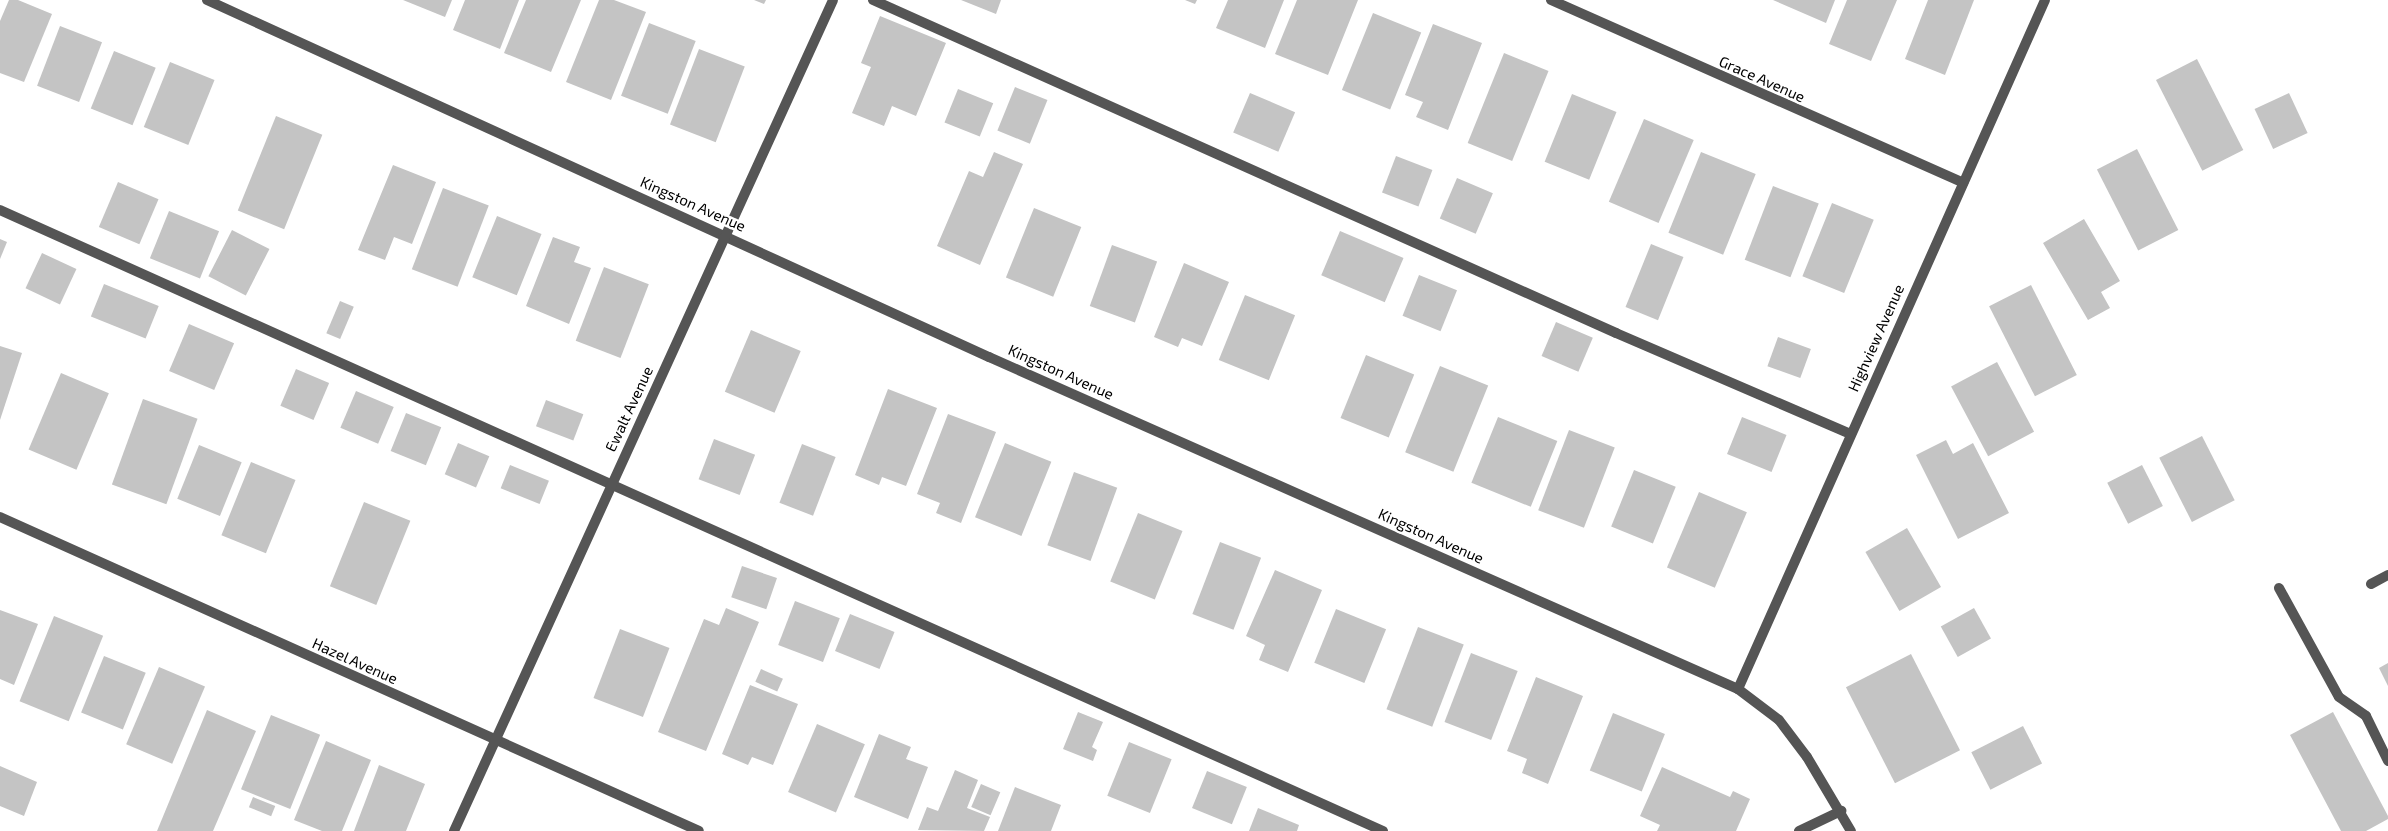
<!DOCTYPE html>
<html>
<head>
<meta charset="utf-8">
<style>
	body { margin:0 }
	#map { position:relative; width:2388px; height:831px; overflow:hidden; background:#fff; font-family:"Exo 2",sans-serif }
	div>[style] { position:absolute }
	.building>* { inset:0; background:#c4c4c4; transform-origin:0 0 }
	.lane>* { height:10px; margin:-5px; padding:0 5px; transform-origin:5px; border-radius:5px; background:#555 }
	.street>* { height:10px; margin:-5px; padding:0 5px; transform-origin:5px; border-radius:5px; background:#555 }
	span { translate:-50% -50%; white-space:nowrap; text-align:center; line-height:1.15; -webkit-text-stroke:4.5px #fff; paint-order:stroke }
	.street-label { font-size:15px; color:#000 }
</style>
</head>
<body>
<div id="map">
	<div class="building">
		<div style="clip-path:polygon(9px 0,18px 0,52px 14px,24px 82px,0 73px,0 21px)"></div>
		<div style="clip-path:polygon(403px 0,452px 0,445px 17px)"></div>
		<div style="clip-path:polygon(465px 0,519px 0,500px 49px,453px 30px)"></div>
		<div style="clip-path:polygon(526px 0,581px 0,551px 72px,504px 53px)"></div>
		<div style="clip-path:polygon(599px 0,614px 0,646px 12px,611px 100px,566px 82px)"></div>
		<div style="clip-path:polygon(754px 0,766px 0,764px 4px)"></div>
		<div style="clip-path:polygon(961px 0,1001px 0,996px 14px)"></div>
		<div style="clip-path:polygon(1185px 0,1197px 0,1195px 4px)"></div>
		<div style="clip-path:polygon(1228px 0,1284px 0,1265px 48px,1216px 28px)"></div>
		<div style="clip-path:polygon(1297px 0,1358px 0,1328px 75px,1275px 54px)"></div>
		<div style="clip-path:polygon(1773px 0,1835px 0,1826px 23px)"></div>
		<div style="clip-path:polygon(1847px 0,1897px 0,1871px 61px,1829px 44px)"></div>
		<div style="clip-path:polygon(1928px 0,1974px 0,1945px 75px,1905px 59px)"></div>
		<div style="left:1373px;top:13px;width:52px;height:83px;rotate:22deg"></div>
		<div style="clip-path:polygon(880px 16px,946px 43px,916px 116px,892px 106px,884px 126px,852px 113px,871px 67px,861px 63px)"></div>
		<div style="left:649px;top:23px;width:50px;height:78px;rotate:21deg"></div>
		<div style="clip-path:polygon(1433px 24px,1482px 43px,1448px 130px,1416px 117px,1423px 102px,1405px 95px)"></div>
		<div style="left:60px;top:26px;width:45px;height:64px;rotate:21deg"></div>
		<div style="left:699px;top:49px;width:49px;height:81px;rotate:21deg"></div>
		<div style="left:114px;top:51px;width:45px;height:62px;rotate:22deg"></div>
		<div style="left:1504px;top:53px;width:48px;height:97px;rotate:22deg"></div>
		<div style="left:2197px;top:59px;width:102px;height:46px;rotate:63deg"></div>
		<div style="left:170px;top:62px;width:48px;height:70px;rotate:22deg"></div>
		<div style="left:1015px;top:87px;width:35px;height:47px;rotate:22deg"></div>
		<div style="left:958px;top:89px;width:38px;height:36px;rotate:22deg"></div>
		<div style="left:1250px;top:93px;width:49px;height:43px;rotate:23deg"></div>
		<div style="left:2289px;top:93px;width:44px;height:38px;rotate:65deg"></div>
		<div style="left:1572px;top:94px;width:48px;height:73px;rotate:22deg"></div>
		<div style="left:276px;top:116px;width:50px;height:102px;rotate:22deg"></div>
		<div style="left:1644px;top:119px;width:54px;height:90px;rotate:23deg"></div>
		<div style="left:2137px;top:149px;width:91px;height:45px;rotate:63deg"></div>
		<div style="clip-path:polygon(994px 152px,1023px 164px,980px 265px,937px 246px,969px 171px,983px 177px)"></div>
		<div style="left:1701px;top:152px;width:59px;height:87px;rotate:22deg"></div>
		<div style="left:1396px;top:156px;width:39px;height:39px;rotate:21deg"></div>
		<div style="clip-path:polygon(393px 165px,436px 182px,412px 244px,394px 237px,385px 260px,358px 250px)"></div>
		<div style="left:1457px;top:178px;width:39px;height:44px;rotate:23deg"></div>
		<div style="left:118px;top:182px;width:44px;height:49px;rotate:23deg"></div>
		<div style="left:1773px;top:186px;width:49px;height:79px;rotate:21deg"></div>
		<div style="left:443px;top:188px;width:49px;height:87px;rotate:21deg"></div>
		<div style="left:1832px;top:203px;width:45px;height:79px;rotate:22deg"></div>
		<div style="left:1034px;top:208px;width:51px;height:75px;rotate:22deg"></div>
		<div style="left:169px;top:211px;width:54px;height:51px;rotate:22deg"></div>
		<div style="left:497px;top:216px;width:48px;height:66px;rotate:22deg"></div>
		<div style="clip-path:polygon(2084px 219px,2120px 281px,2101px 292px,2110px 308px,2088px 320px,2043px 243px)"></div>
		<div style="left:232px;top:230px;width:42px;height:52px;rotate:27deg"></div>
		<div style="left:1340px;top:231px;width:69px;height:48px;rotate:23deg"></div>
		<div style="clip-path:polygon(553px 237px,580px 247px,574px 262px,591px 268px,569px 324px,526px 306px)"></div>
		<div style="clip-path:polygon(0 239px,7px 242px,0 259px)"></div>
		<div style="left:1651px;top:244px;width:35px;height:68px;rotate:22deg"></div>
		<div style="left:1112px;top:245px;width:48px;height:65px;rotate:20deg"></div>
		<div style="left:42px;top:253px;width:38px;height:39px;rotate:25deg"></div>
		<div style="clip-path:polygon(1184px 263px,1229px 282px,1202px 346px,1182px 338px,1178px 347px,1154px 337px)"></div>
		<div style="left:604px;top:267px;width:48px;height:79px;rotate:21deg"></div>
		<div style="left:1419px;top:275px;width:41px;height:44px;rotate:22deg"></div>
		<div style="left:104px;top:284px;width:59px;height:35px;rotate:22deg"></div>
		<div style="left:2031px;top:285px;width:101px;height:47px;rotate:63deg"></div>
		<div style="left:1245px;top:295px;width:54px;height:70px;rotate:22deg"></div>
		<div style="left:340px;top:301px;width:15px;height:35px;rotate:23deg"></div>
		<div style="left:1556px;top:322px;width:40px;height:37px;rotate:23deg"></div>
		<div style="left:189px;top:324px;width:49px;height:51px;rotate:23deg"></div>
		<div style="left:751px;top:330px;width:54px;height:67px;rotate:23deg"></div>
		<div style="left:1778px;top:337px;width:35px;height:31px;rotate:20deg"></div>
		<div style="clip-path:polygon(0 346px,22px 353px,0 420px)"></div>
		<div style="left:1366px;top:355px;width:52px;height:68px;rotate:22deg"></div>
		<div style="left:1997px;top:362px;width:79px;height:52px;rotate:62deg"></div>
		<div style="left:1440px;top:366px;width:52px;height:93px;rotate:22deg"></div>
		<div style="left:296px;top:369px;width:36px;height:40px;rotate:23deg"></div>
		<div style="left:61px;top:373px;width:52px;height:83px;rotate:23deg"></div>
		<div style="clip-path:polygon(888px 389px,937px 408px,906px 486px,882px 477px,879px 485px,855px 475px)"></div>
		<div style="left:356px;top:391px;width:41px;height:40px;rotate:23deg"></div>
		<div style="left:143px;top:399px;width:58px;height:91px;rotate:20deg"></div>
		<div style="left:546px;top:400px;width:40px;height:28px;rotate:21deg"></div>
		<div style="left:406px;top:413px;width:38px;height:41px;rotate:22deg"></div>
		<div style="clip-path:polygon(948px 414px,996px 432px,961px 523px,936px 513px,940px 503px,917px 494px)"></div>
		<div style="left:1498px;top:417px;width:64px;height:71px;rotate:22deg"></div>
		<div style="left:1742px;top:417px;width:48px;height:40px;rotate:22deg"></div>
		<div style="left:1569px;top:430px;width:49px;height:86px;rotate:21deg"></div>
		<div style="left:2202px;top:436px;width:72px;height:48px;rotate:63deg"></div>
		<div style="left:714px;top:439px;width:44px;height:43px;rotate:21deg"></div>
		<div style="clip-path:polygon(1946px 440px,1953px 454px,1973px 443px,2009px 513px,1958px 539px,1916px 455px)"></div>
		<div style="left:458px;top:443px;width:34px;height:34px;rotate:23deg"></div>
		<div style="left:1005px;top:443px;width:50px;height:80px;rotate:22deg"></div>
		<div style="left:802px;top:444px;width:36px;height:63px;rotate:21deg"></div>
		<div style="left:199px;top:445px;width:46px;height:58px;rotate:22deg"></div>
		<div style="left:251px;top:462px;width:48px;height:79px;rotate:22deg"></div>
		<div style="left:510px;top:465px;width:42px;height:25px;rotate:22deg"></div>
		<div style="left:2142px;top:465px;width:46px;height:39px;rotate:63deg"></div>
		<div style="left:1634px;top:470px;width:45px;height:61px;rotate:22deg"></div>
		<div style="left:1074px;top:472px;width:46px;height:78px;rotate:20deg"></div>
		<div style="left:1699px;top:492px;width:52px;height:82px;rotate:23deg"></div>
		<div style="left:364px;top:502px;width:50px;height:91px;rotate:22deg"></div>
		<div style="left:1138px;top:513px;width:48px;height:74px;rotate:22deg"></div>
		<div style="left:1907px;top:528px;width:68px;height:48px;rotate:60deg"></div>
		<div style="left:1220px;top:542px;width:44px;height:77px;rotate:21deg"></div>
		<div style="left:742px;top:566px;width:37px;height:33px;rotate:19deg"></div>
		<div style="clip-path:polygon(1275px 570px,1322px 590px,1288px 672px,1259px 660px,1265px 645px,1246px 636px)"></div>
		<div style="left:795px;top:601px;width:48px;height:47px;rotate:21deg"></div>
		<div style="clip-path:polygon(726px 608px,759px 622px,706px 751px,658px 732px,704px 619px,719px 625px)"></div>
		<div style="left:1974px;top:608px;width:35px;height:38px;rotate:61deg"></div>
		<div style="left:1336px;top:609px;width:54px;height:58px;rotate:22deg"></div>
		<div style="clip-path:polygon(0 610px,38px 624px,14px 685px,0 679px)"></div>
		<div style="left:850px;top:614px;width:48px;height:40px;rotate:22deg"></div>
		<div style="left:54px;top:616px;width:53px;height:92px;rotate:22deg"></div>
		<div style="left:1418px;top:627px;width:49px;height:88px;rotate:21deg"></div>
		<div style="left:620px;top:629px;width:53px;height:74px;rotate:21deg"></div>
		<div style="left:1471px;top:653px;width:50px;height:74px;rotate:21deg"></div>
		<div style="left:1911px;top:654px;width:108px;height:73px;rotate:63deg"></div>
		<div style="left:104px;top:656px;width:45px;height:61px;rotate:22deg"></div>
		<div style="clip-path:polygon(2388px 663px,2388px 686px,2379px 668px)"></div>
		<div style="left:159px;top:667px;width:50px;height:84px;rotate:23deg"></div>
		<div style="left:761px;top:669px;width:24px;height:14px;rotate:24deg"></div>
		<div style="clip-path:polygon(1536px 677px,1583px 696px,1548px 784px,1522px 773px,1527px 759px,1507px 751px)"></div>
		<div style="clip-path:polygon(750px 685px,798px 704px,773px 765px,752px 757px,748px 765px,722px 754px)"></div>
		<div style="clip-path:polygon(207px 710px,256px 731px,213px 831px,157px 831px)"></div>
		<div style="clip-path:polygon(1078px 712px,1103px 722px,1092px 747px,1097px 750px,1093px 761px,1063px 749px)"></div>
		<div style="clip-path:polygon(2333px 712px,2388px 816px,2388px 819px,2366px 831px,2341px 831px,2290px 735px)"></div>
		<div style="left:1613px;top:713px;width:56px;height:62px;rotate:22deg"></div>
		<div style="left:271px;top:715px;width:53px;height:80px;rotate:22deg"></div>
		<div style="left:817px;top:724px;width:52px;height:74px;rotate:23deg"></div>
		<div style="left:2023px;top:726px;width:42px;height:58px;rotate:63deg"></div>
		<div style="clip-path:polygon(879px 734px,911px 747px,906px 759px,928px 767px,908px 819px,854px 797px)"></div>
		<div style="clip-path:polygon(326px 741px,371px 760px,342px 831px,322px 831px,294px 820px)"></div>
		<div style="left:1129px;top:742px;width:46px;height:58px;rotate:22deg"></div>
		<div style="clip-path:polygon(379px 765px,425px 784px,406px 831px,354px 831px)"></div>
		<div style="clip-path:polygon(0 766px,37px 782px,24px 816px,0 806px)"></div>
		<div style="clip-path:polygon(1662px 767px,1730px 797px,1733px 791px,1750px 799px,1736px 831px,1657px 831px,1660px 825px,1640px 816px)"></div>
		<div style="clip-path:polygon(955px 770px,978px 780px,967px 808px,990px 817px,984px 831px,918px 830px,927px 807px,938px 811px)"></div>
		<div style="left:1207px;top:771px;width:43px;height:40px;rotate:22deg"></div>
		<div style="left:981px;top:784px;width:21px;height:25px;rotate:23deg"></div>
		<div style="clip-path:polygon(1015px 787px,1061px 805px,1051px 831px,998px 831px)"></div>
		<div style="left:253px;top:797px;width:24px;height:11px;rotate:22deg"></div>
		<div style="clip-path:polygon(1258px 808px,1299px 825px,1297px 831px,1249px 831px)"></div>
	</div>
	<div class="lane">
		<div style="left:873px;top:0;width:814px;rotate:24.14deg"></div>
		<div style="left:1616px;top:333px;width:255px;rotate:23.3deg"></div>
		<div style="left:0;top:210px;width:1516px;rotate:24.18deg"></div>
		<div style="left:2371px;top:584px;width:19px;rotate:-28deg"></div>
		<div style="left:2279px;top:588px;width:124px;rotate:61.2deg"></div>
		<div style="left:2339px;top:697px;width:33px;rotate:35deg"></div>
		<div style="left:2366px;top:716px;width:50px;rotate:63.9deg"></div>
		<div style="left:1799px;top:831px;width:47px;rotate:-25.5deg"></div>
	</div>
	<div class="street">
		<div style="left:207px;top:0;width:860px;rotate:24.54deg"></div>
		<div style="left:989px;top:357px;width:819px;rotate:23.91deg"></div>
		<div style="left:1738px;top:689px;width:51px;rotate:37.1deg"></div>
		<div style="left:1779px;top:720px;width:46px;rotate:52.9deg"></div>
		<div style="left:1807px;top:757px;width:86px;rotate:59.3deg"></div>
		<div style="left:1551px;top:0;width:451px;rotate:23.9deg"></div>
		<div style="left:0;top:517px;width:766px;rotate:24.19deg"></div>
		<div style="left:1738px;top:689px;width:754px;rotate:-65.98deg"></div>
		<div style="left:454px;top:831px;width:913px;rotate:-65.48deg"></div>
	</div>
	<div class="street-label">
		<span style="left:1762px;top:79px;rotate:24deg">Grace Avenue</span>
		<span style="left:693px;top:204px;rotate:24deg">Kingston Avenue</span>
		<span style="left:1876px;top:338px;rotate:-66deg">Highview Avenue</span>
		<span style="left:1061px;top:372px;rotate:24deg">Kingston Avenue</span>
		<span style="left:629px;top:409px;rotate:-65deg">Ewalt Avenue</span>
		<span style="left:1431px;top:536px;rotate:24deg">Kingston Avenue</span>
		<span style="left:355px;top:661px;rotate:24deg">Hazel Avenue</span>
	</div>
</div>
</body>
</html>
